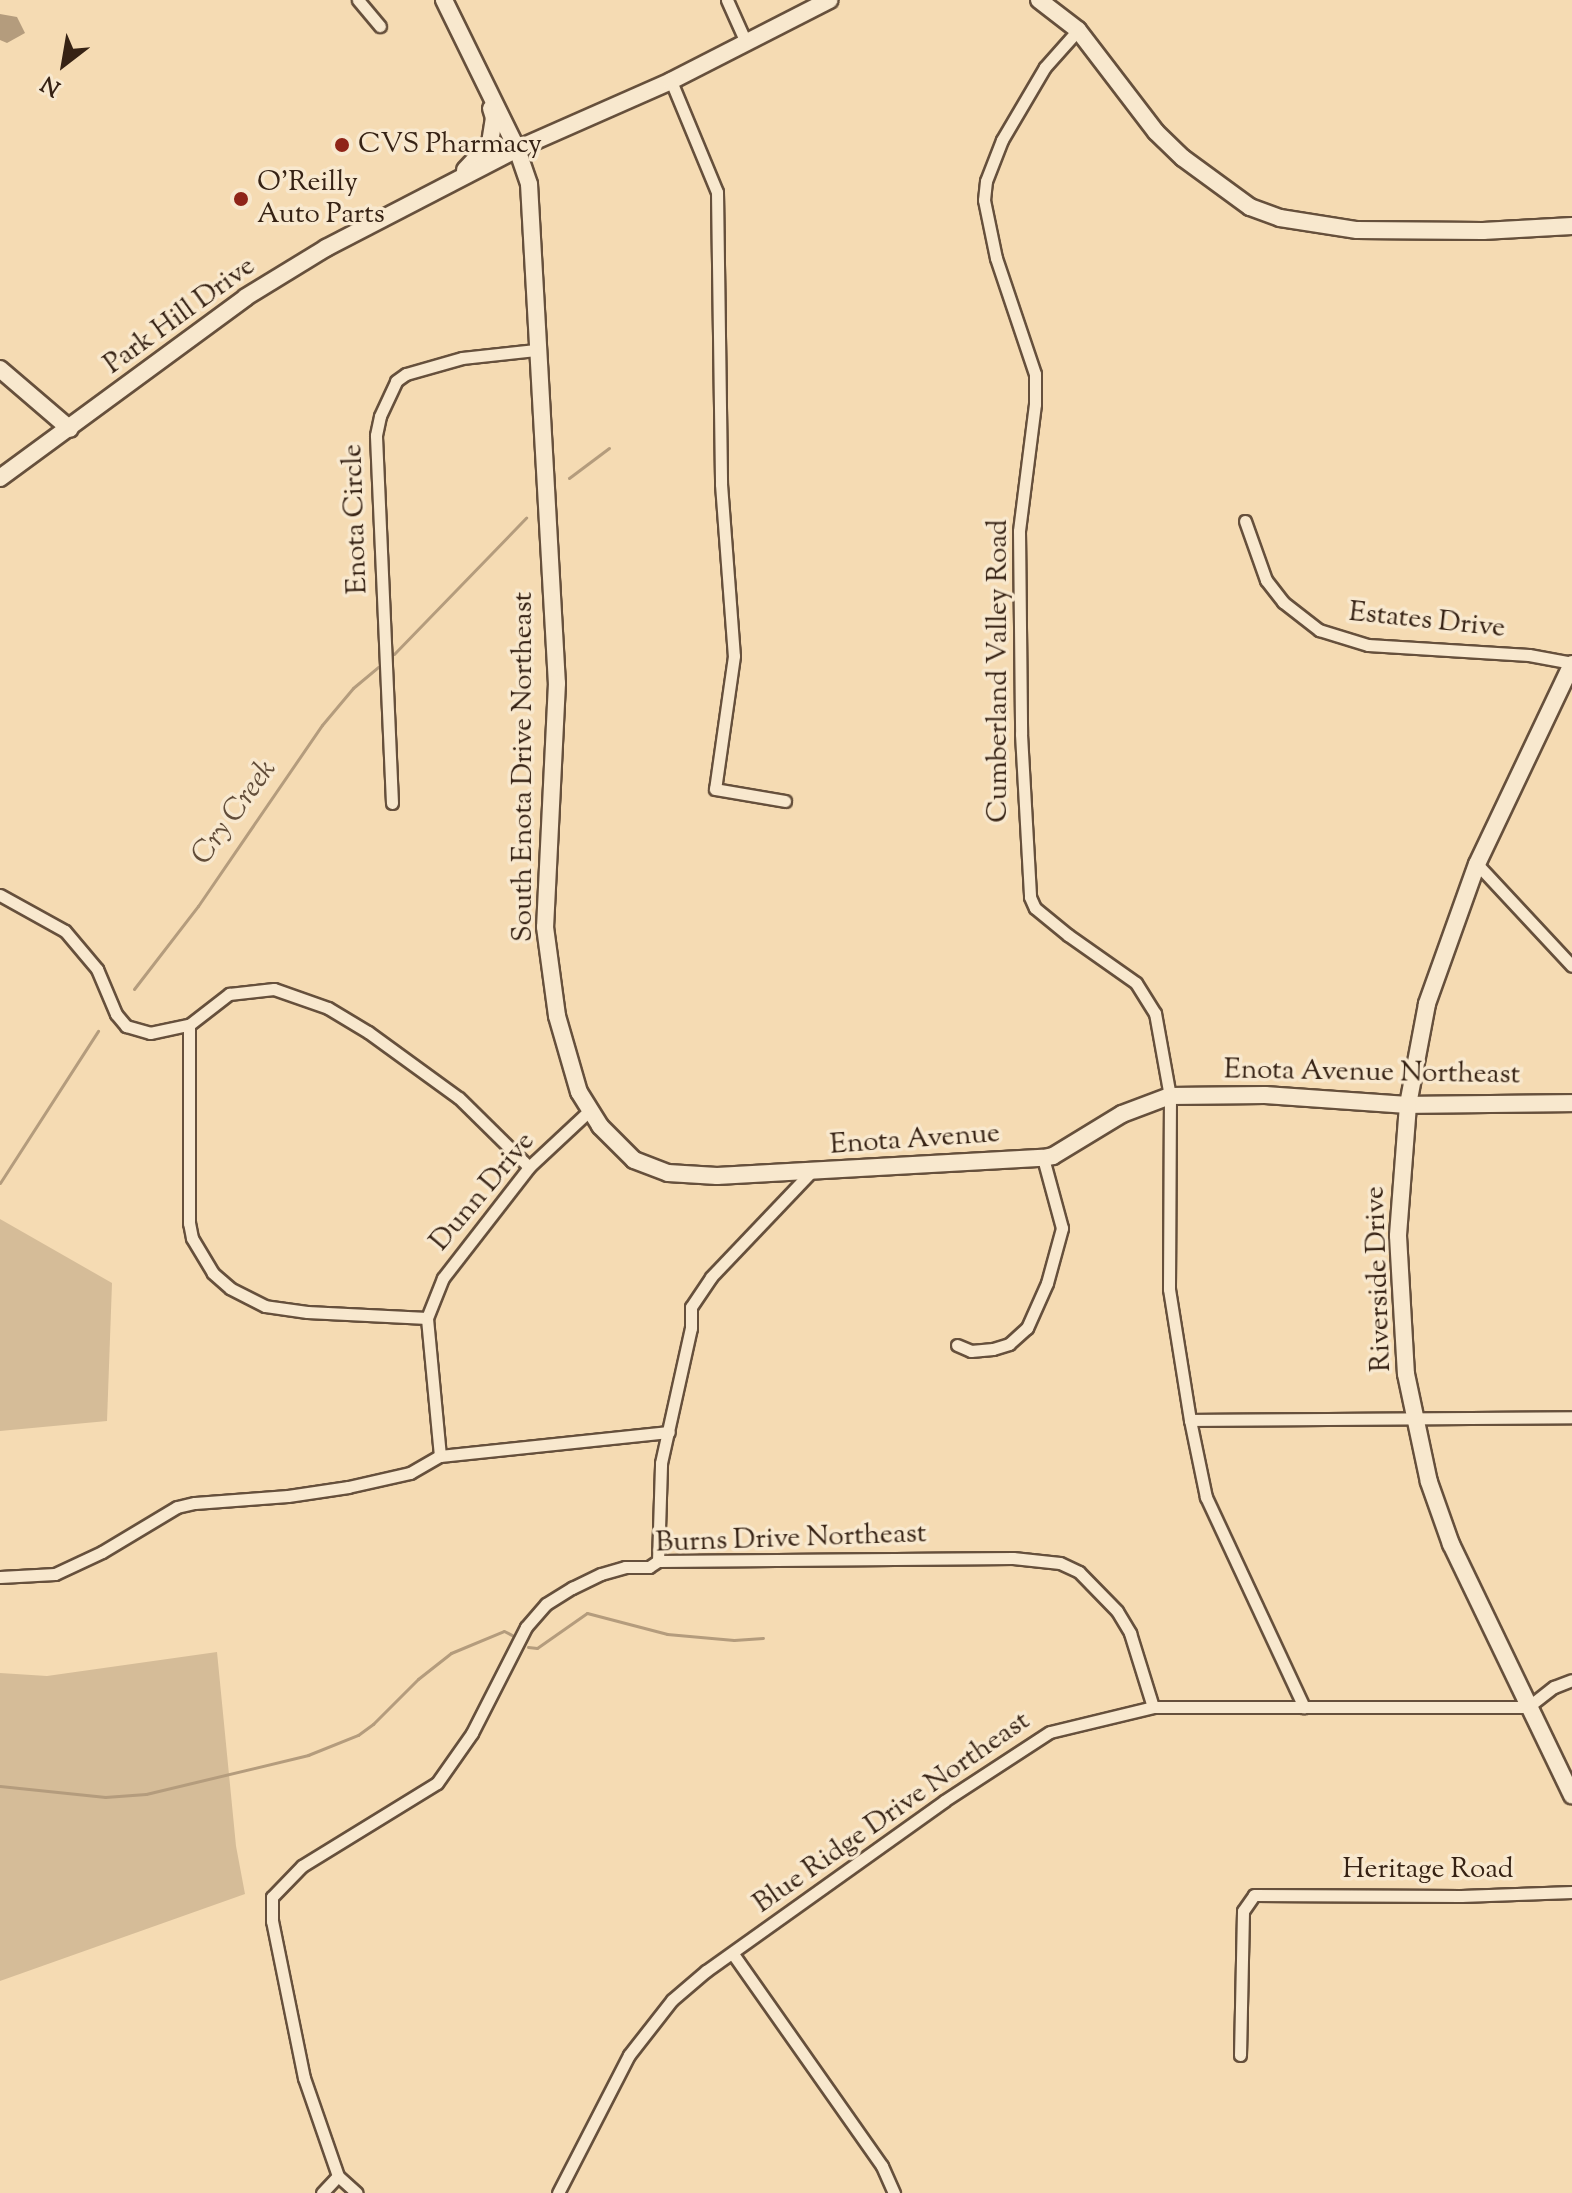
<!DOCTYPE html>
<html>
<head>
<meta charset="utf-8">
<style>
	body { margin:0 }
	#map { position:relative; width:1572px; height:2193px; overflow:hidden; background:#f5dbb3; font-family:"Sorts Mill Goudy",serif }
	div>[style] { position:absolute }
	.green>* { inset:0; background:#d5bc98 }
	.water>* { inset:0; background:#b49c7d }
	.stream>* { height:3px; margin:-1.5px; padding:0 1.5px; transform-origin:1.5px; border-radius:1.5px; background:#b49c7d }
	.roads { filter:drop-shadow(2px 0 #66503c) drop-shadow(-2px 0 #66503c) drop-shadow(0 2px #66503c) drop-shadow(0 -2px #66503c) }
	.street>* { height:11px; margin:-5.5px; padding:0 5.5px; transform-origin:5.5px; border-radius:5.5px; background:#f8e8ce }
	.secondary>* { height:16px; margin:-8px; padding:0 8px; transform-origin:8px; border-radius:8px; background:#f8e8ce }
	.dots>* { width:22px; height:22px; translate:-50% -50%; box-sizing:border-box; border:4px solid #f8e8ce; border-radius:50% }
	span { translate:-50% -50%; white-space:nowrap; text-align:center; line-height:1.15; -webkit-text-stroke:7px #f8e8ce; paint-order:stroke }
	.poi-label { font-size:28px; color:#362214 }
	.left { translate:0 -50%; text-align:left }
	.street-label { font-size:28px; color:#362214 }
	.water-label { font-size:30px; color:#624d39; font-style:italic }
	.north { position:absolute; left:24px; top:24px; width:80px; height:80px; -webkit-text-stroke:6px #f8e8ce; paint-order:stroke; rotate:211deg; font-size:22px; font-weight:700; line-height:32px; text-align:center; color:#362214 }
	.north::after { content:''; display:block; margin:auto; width:28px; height:36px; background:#362214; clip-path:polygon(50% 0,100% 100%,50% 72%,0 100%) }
</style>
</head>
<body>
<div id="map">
	<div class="green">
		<div style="clip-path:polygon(0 1219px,112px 1283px,107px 1421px,0 1431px)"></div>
		<div style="clip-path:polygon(217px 1652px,236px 1846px,245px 1894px,0 1981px,0 1673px,47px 1676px)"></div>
	</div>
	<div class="water">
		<div style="clip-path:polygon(0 14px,17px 17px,25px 33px,7px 43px,0 40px)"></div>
	</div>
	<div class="stream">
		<div style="left:569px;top:478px;width:50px;rotate:-36.9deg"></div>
		<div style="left:394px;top:654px;width:190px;rotate:-45.9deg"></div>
		<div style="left:134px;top:989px;width:105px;rotate:-52.4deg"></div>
		<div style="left:198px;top:906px;width:219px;rotate:-55.6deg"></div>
		<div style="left:322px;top:725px;width:48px;rotate:-50deg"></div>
		<div style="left:353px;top:688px;width:33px;rotate:-40deg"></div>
		<div style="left:0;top:1183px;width:181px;rotate:-57.2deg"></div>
		<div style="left:528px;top:1647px;width:9px;rotate:6deg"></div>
		<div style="left:537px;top:1648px;width:61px;rotate:-35deg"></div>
		<div style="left:587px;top:1613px;width:83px;rotate:14.7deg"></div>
		<div style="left:667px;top:1634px;width:67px;rotate:5.1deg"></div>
		<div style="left:734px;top:1640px;width:29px;rotate:-4deg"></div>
		<div style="left:0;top:1786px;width:106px;rotate:6deg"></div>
		<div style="left:105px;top:1797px;width:41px;rotate:-4.2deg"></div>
		<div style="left:146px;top:1794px;width:167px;rotate:-13.5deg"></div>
		<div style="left:308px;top:1755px;width:54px;rotate:-21.8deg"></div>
		<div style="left:358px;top:1735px;width:19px;rotate:-36deg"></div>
		<div style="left:373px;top:1724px;width:64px;rotate:-45deg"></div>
		<div style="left:418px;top:1679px;width:42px;rotate:-38.2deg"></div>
		<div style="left:451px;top:1653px;width:57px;rotate:-22.5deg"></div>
		<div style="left:504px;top:1631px;width:9px;rotate:27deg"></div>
	</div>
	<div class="roads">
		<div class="street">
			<div style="left:358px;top:0;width:34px;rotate:50deg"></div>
			<div style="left:727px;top:0;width:44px;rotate:65.8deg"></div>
			<div style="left:1078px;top:30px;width:50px;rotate:131.7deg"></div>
			<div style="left:1045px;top:67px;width:85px;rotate:120.5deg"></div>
			<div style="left:1002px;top:140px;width:44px;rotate:111.3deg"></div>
			<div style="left:986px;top:181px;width:19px;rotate:96deg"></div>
			<div style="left:984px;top:200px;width:59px;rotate:78.3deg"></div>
			<div style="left:996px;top:258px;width:122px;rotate:71.4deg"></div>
			<div style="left:1035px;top:374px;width:30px;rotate:90deg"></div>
			<div style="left:1035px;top:404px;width:128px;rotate:97.2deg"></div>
			<div style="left:1019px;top:531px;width:203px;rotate:89.4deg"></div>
			<div style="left:1021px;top:734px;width:163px;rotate:86.8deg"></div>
			<div style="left:1030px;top:897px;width:12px;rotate:66deg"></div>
			<div style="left:1035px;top:908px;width:43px;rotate:39.3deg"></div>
			<div style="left:1068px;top:935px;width:83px;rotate:35.2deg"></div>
			<div style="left:1136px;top:983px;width:36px;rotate:58deg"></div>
			<div style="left:1155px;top:1013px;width:84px;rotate:79.8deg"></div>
			<div style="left:1170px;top:1096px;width:193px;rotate:90.3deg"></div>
			<div style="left:1169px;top:1289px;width:133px;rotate:80.9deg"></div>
			<div style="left:1190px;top:1420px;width:79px;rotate:78.3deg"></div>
			<div style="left:1206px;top:1497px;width:232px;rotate:65deg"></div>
			<div style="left:671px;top:81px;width:120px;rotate:67.5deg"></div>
			<div style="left:717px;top:192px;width:292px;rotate:89.2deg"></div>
			<div style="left:721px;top:484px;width:172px;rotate:85.7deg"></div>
			<div style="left:734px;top:656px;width:134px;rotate:98.1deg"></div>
			<div style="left:715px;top:789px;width:71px;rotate:9.7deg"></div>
			<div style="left:1245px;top:521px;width:63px;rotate:70.4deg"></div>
			<div style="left:1266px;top:580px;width:28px;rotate:52deg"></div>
			<div style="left:1283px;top:602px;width:46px;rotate:37.9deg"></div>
			<div style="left:1319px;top:630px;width:51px;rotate:17deg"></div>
			<div style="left:1368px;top:645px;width:161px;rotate:3.6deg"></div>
			<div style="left:1529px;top:655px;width:44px;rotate:10.5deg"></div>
			<div style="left:392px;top:803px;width:368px;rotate:-92.5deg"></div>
			<div style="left:376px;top:435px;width:19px;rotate:-78deg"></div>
			<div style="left:380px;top:416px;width:38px;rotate:-65deg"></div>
			<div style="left:396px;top:381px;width:12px;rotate:-35deg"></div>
			<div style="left:406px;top:374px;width:58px;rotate:-15.9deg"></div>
			<div style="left:462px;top:358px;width:74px;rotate:-6.2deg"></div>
			<div style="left:1477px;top:864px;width:139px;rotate:47deg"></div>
			<div style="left:0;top:895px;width:74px;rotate:29deg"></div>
			<div style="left:65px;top:931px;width:50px;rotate:49.9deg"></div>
			<div style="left:97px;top:969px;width:49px;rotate:67.1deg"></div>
			<div style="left:116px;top:1014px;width:16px;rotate:50deg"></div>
			<div style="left:126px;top:1026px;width:25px;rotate:16deg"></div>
			<div style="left:150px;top:1033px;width:40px;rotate:-12deg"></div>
			<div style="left:427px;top:1318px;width:120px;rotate:-177.1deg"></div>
			<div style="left:307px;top:1312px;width:42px;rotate:-171.9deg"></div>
			<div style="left:265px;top:1306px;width:39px;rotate:-153deg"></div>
			<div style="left:230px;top:1288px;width:23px;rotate:-139deg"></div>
			<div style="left:213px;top:1273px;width:41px;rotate:-121deg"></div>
			<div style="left:192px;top:1238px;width:15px;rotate:-101deg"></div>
			<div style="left:189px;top:1223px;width:198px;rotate:-90deg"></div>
			<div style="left:189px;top:1025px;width:51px;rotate:-37.8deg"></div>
			<div style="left:229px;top:994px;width:45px;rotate:-6.3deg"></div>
			<div style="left:274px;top:989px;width:57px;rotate:19.4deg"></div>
			<div style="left:328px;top:1008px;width:47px;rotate:31deg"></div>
			<div style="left:368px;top:1032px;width:112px;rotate:36deg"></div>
			<div style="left:459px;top:1098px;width:98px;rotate:44.6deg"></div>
			<div style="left:957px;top:1345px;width:15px;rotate:23deg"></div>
			<div style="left:971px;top:1351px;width:22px;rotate:-5deg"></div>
			<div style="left:993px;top:1349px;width:17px;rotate:-17deg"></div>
			<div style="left:1009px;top:1344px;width:24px;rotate:-42deg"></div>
			<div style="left:1027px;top:1328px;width:49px;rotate:-66deg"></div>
			<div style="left:1047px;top:1283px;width:57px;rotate:-74.7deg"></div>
			<div style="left:1062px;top:1228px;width:73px;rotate:-105.2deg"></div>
			<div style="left:1190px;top:1420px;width:382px;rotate:-0.4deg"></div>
			<div style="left:440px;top:1456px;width:139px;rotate:-95.4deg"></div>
			<div style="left:427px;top:1318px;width:43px;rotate:-68.2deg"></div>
			<div style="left:443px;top:1278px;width:140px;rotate:-52.2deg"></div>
			<div style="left:529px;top:1167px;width:82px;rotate:-43deg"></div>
			<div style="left:658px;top:1561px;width:98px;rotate:-88.2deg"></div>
			<div style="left:661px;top:1463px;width:138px;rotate:-77.5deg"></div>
			<div style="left:691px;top:1328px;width:21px;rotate:-90deg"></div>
			<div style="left:691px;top:1307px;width:36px;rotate:-56deg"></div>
			<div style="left:711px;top:1277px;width:144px;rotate:-46.4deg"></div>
			<div style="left:0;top:1577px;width:55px;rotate:-3.1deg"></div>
			<div style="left:55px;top:1574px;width:52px;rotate:-25.1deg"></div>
			<div style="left:102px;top:1552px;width:87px;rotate:-31deg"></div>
			<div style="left:177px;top:1507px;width:18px;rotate:-13deg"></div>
			<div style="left:195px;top:1503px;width:93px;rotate:-4.3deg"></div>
			<div style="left:288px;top:1496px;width:61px;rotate:-8.5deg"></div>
			<div style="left:348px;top:1487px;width:64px;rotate:-12.7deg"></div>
			<div style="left:410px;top:1473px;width:34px;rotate:-30deg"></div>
			<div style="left:440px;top:1456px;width:230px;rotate:-6deg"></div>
			<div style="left:733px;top:1954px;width:259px;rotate:54.9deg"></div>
			<div style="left:882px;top:2166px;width:30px;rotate:66deg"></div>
			<div style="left:1240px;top:2055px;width:144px;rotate:-88.8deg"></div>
			<div style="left:1243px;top:1911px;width:19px;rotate:-55deg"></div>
			<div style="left:1254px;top:1895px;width:207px;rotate:0.3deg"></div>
			<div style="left:1461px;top:1896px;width:111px;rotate:-2.1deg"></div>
			<div style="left:338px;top:2176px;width:104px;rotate:-109.1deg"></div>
			<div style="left:304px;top:2078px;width:160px;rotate:-101.5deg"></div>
			<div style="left:272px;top:1921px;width:24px;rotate:-90deg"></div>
			<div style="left:272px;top:1897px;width:43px;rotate:-45.9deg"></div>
			<div style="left:302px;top:1866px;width:158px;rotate:-31.6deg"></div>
			<div style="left:437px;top:1783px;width:61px;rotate:-55deg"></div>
			<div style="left:472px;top:1733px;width:119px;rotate:-63deg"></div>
			<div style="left:526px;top:1627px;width:30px;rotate:-49deg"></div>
			<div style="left:546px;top:1604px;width:31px;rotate:-32deg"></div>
			<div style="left:572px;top:1588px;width:32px;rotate:-26deg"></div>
			<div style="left:601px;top:1574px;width:25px;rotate:-16deg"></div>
			<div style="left:625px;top:1567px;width:24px"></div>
			<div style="left:649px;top:1567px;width:11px;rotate:-34deg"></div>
			<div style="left:658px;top:1561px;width:355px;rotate:-0.5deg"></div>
			<div style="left:1013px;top:1558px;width:47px;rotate:6.1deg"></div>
			<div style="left:1060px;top:1563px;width:21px;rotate:25deg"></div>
			<div style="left:1079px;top:1572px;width:54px;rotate:45.7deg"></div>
			<div style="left:1117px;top:1611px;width:26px;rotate:59deg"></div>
			<div style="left:1130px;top:1633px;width:77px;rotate:72.7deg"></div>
			<div style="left:322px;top:2193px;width:23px;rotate:-47deg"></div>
			<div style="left:338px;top:2176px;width:25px;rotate:42deg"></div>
			<div style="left:558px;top:2193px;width:155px;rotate:-62.8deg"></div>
			<div style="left:629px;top:2055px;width:70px;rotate:-52deg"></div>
			<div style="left:672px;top:2000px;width:45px;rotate:-40.5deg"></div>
			<div style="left:706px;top:1971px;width:292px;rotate:-35.5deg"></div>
			<div style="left:944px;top:1801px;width:126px;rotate:-33.1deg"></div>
			<div style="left:1050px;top:1732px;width:106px;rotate:-13.6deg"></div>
			<div style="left:1153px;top:1707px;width:375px"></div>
			<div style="left:1528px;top:1707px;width:33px;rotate:-38deg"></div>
			<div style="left:1554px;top:1687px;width:19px;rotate:-21deg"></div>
		</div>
		<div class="secondary">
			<div style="left:444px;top:0;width:166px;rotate:63.9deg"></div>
			<div style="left:517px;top:149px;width:37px;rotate:71deg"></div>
			<div style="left:529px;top:184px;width:500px;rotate:86.8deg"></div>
			<div style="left:557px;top:683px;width:244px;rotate:92.8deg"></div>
			<div style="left:545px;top:927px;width:90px;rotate:82.3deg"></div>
			<div style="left:557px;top:1016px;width:79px;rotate:73.9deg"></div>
			<div style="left:579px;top:1092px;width:40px;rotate:58deg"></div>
			<div style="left:600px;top:1126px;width:48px;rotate:45deg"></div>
			<div style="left:634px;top:1160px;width:36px;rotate:21deg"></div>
			<div style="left:668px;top:1173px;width:49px;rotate:3.5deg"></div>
			<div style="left:717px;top:1176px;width:326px;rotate:-3.2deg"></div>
			<div style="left:1043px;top:1158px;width:10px;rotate:-11deg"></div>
			<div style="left:1053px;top:1156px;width:81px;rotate:-31.3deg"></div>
			<div style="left:1122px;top:1114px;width:51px;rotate:-20.6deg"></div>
			<div style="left:1170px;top:1096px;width:95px;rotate:-0.6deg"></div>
			<div style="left:1265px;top:1095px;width:143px;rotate:4deg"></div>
			<div style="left:1408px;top:1105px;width:164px;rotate:-0.7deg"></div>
			<div style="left:1039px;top:0;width:49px;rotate:37.6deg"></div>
			<div style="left:1078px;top:30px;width:128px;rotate:52.6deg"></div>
			<div style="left:1156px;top:132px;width:37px;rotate:44deg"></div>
			<div style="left:1183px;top:158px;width:83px;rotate:36.2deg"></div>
			<div style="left:1250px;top:207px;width:32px;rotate:20deg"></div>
			<div style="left:1280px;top:218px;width:78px;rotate:8.9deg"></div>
			<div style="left:1357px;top:230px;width:126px;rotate:0.5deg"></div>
			<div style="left:1483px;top:231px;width:89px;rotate:-3.2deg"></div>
			<div style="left:465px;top:170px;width:37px;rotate:-47deg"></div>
			<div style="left:490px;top:143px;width:25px;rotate:-81deg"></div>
			<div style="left:494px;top:118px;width:10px;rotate:-107deg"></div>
			<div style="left:0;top:369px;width:92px;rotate:40.6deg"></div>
			<div style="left:0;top:478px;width:305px;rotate:-36.3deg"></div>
			<div style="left:246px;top:297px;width:94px;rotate:-31.5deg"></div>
			<div style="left:326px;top:248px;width:215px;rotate:-27.4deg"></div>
			<div style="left:517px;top:149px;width:168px;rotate:-23.8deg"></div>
			<div style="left:671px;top:81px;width:178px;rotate:-27.1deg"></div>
			<div style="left:1572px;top:664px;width:221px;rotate:115.4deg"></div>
			<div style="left:1477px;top:864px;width:149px;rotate:109.7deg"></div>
			<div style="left:1427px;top:1004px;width:103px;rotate:100.7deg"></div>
			<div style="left:1408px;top:1105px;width:131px;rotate:94.4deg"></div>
			<div style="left:1398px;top:1236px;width:138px;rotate:86.7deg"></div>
			<div style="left:1406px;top:1374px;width:110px;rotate:78deg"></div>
			<div style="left:1429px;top:1482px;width:66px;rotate:70.5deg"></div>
			<div style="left:1451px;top:1544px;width:279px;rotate:64.3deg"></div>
		</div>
	</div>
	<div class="dots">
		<div style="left:342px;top:145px;background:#8f2418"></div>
		<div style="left:241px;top:199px;background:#8f2418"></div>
	</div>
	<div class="poi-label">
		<span class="left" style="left:358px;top:145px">CVS Pharmacy</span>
		<span class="left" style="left:257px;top:199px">O'Reilly<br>Auto Parts</span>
	</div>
	<div class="street-label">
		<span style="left:180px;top:316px;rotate:-36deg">Park Hill Drive</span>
		<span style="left:356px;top:519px;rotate:-92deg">Enota Circle</span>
		<span style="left:1427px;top:621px;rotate:6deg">Estates Drive</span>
		<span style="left:999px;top:671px;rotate:-90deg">Cumberland Valley Road</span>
		<span style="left:524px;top:767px;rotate:-90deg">South Enota Drive Northeast</span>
		<span style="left:1372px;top:1073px;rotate:1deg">Enota Avenue Northeast</span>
		<span style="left:915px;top:1140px;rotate:-4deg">Enota Avenue</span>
		<span style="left:483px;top:1192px;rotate:-50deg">Dunn Drive</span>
		<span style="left:1379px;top:1279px;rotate:-92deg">Riverside Drive</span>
		<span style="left:791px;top:1539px;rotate:-2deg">Burns Drive Northeast</span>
		<span style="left:892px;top:1813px;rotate:-35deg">Blue Ridge Drive Northeast</span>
		<span style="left:1428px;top:1870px">Heritage Road</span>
	</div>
	<div class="water-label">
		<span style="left:235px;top:813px;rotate:-54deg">Cry Creek</span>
	</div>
	<div class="north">N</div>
</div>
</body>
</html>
